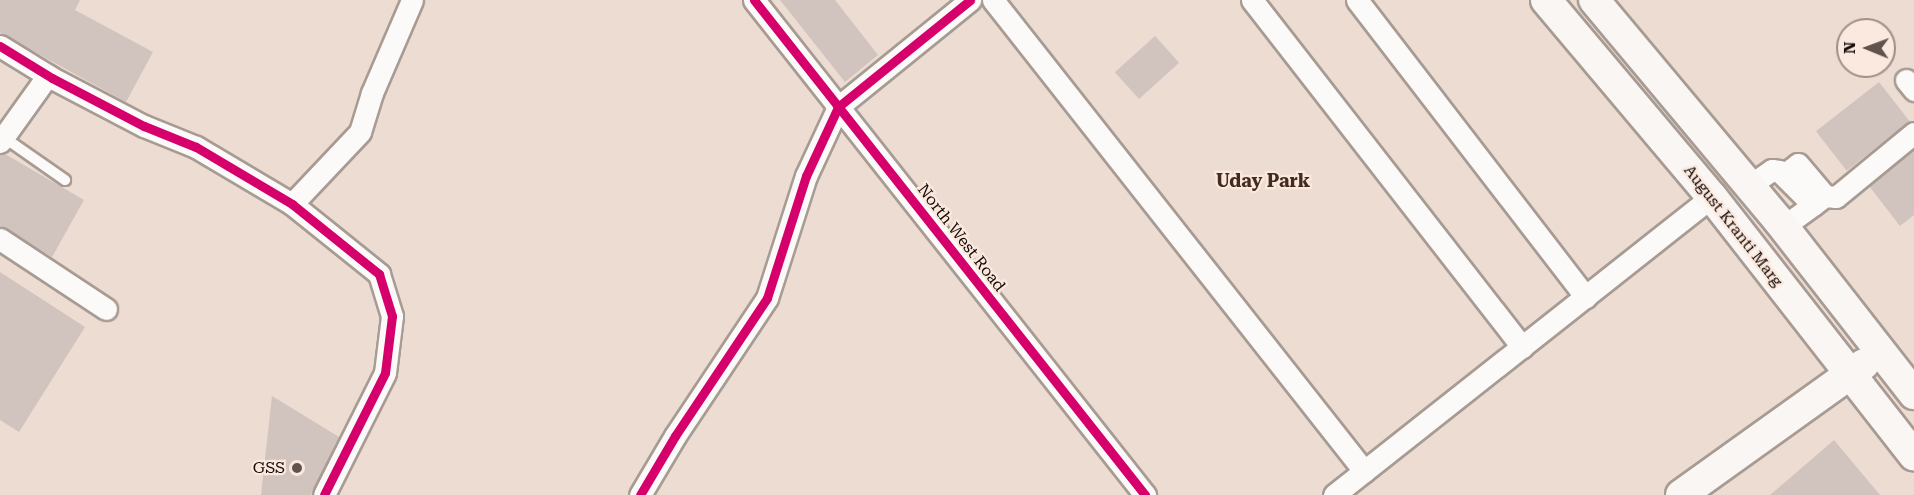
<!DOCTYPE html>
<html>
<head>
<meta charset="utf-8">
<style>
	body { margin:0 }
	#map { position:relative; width:1914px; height:495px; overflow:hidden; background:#ecdcd2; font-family:"Roboto Serif",serif }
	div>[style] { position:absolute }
	.building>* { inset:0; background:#d1c3be; transform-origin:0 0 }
	.roads { filter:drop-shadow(2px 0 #a79b93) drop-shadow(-2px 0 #a79b93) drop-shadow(0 2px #a79b93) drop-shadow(0 -2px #a79b93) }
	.lane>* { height:10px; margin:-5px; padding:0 5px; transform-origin:5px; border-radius:5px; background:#fcfaf8 }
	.street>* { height:21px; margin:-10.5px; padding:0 10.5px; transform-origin:10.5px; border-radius:10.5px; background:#fcfaf8 }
	.secondary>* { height:30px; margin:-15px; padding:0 15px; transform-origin:15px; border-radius:15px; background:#faf6f4 }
	.cycleway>* { height:9px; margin:-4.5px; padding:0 4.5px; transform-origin:4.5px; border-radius:4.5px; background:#d6006c }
	.dots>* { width:16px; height:16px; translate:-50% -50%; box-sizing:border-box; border:3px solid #fbe8de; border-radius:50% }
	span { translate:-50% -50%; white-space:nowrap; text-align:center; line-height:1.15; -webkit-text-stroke:4.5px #fbe8de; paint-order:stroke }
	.street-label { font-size:16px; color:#140a05 }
	.poi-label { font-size:16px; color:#140a05 }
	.right { translate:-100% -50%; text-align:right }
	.neighbourhood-label { font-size:18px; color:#432c1f; font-weight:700 }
	.north { position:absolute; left:1836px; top:18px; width:60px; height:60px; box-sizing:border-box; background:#fbe8de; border:2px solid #9f8f87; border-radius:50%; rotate:271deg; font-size:16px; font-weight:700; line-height:24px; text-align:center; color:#140a05 }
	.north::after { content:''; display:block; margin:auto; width:21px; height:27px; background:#60544d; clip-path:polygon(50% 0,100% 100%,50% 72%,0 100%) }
</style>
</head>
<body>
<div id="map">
	<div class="building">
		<div style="clip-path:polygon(0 0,80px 0,75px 10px,153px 52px,126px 102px,0 33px)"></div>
		<div style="clip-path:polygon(780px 0,835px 0,878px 55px,845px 82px)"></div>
		<div style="left:1155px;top:36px;width:36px;height:54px;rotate:48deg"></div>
		<div style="left:1879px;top:82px;width:50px;height:80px;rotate:52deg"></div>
		<div style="clip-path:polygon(1914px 149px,1914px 215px,1900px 226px,1869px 186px)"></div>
		<div style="clip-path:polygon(5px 154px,84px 200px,52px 257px,0 226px,0 155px)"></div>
		<div style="clip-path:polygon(0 272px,85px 327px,19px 432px,0 420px)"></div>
		<div style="clip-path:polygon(272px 396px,339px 437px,311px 495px,261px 495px)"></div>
		<div style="clip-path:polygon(1834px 440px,1880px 495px,1770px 495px)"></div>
	</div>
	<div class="roads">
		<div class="lane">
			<div style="left:2px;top:136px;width:77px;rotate:34.9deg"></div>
		</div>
		<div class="street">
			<div style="left:754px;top:0;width:631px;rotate:51.69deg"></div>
			<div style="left:993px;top:0;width:600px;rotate:51.77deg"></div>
			<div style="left:1252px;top:0;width:440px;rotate:52.1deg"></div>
			<div style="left:1357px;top:0;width:375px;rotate:52.4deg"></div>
			<div style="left:0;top:46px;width:61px;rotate:31.6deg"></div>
			<div style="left:52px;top:78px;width:104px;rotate:27.6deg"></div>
			<div style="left:144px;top:126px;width:56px;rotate:22deg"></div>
			<div style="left:196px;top:147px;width:112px;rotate:30.7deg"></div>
			<div style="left:292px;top:204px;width:112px;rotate:38.8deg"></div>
			<div style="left:379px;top:274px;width:44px;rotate:72.8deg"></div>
			<div style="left:392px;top:316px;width:57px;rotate:97deg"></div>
			<div style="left:385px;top:373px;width:136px;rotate:116.6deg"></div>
			<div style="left:1906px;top:80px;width:13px;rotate:51deg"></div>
			<div style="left:0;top:142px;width:82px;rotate:-54.4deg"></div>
			<div style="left:1785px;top:174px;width:16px;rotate:-38deg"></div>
			<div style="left:1798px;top:164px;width:42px;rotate:49.8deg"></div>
			<div style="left:1749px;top:186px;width:28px;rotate:-35deg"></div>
			<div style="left:1772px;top:170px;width:7px;rotate:8deg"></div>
			<div style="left:1779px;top:171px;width:48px;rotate:45deg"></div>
			<div style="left:1813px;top:205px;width:37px;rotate:144deg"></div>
			<div style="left:292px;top:204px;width:99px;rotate:-46.6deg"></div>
			<div style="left:360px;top:132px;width:41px;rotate:-72.9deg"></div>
			<div style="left:372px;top:93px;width:101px;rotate:-66.7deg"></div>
			<div style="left:1813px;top:205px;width:15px;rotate:-37deg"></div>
			<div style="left:1825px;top:196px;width:11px;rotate:5deg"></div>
			<div style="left:1836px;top:197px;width:101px;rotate:-39.4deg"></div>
			<div style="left:0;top:239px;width:127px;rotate:33.4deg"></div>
			<div style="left:640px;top:495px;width:69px;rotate:-59.3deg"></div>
			<div style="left:675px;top:436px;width:166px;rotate:-56.3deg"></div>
			<div style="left:767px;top:298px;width:128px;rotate:-72.3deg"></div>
			<div style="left:806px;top:176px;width:76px;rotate:-65.1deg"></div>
			<div style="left:838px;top:107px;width:170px;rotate:-39deg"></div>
			<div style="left:1334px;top:495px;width:481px;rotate:-38.3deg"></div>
		</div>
		<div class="secondary">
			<div style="left:1546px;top:0;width:258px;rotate:49.9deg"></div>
			<div style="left:1712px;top:197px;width:328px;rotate:52deg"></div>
			<div style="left:1594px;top:0;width:287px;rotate:50.1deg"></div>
			<div style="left:1778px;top:220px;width:221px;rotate:52deg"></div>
			<div style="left:1681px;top:495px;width:225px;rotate:-35.6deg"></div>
		</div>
	</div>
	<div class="cycleway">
		<div style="left:754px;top:0;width:631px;rotate:51.69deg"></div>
		<div style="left:0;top:46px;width:61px;rotate:31.6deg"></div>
		<div style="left:52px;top:78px;width:104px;rotate:27.6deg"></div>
		<div style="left:144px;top:126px;width:56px;rotate:22deg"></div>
		<div style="left:196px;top:147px;width:112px;rotate:30.7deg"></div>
		<div style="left:292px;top:204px;width:112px;rotate:38.8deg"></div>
		<div style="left:379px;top:274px;width:44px;rotate:72.8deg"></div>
		<div style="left:392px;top:316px;width:57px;rotate:97deg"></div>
		<div style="left:385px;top:373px;width:136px;rotate:116.6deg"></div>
		<div style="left:640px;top:495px;width:69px;rotate:-59.3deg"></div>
		<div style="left:675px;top:436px;width:166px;rotate:-56.3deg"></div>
		<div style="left:767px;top:298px;width:128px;rotate:-72.3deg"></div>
		<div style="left:806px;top:176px;width:76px;rotate:-65.1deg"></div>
		<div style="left:838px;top:107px;width:170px;rotate:-39deg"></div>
	</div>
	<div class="dots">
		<div style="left:297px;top:468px;background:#60544d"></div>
	</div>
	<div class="street-label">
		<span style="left:1733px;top:226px;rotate:52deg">August Kranti Marg</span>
		<span style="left:961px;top:238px;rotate:52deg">North West Road</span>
	</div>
	<div class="poi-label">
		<span class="right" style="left:285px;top:468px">GSS</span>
	</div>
	<div class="neighbourhood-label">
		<span style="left:1263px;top:181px">Uday Park</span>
	</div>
	<div class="north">N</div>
</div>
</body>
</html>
